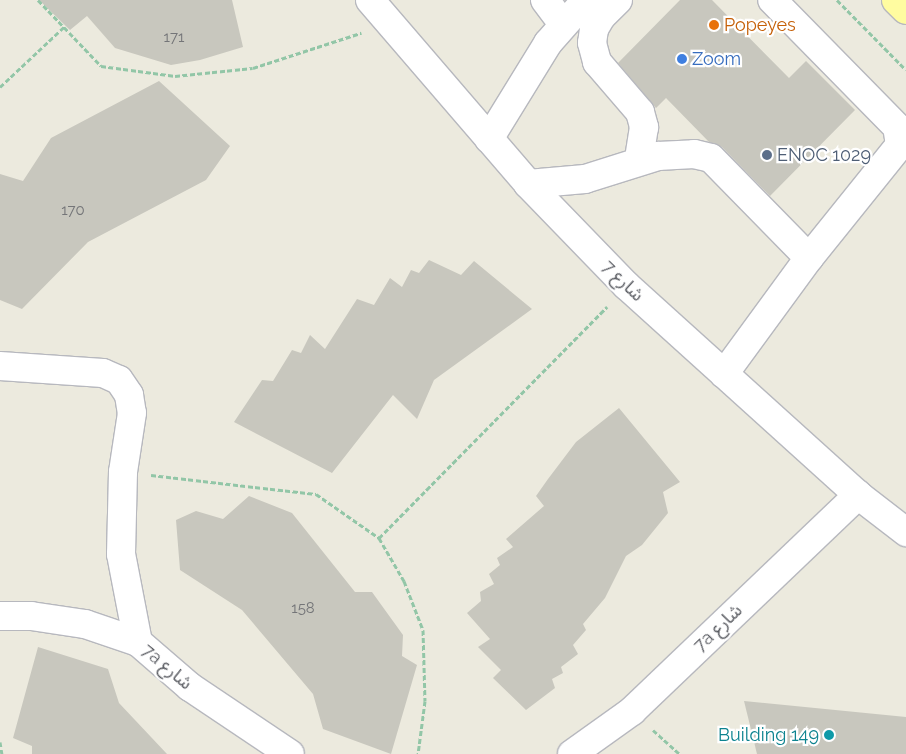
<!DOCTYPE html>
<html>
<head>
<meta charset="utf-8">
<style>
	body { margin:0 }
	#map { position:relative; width:906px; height:754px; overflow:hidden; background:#eceade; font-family:Raleway,"Noto Sans Arabic",sans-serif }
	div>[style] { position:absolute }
	.building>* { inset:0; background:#c8c7be }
	.path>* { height:3px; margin-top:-1.5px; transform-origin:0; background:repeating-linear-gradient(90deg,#92c6a7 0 5px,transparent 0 7.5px) }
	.roads { filter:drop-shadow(1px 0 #b7b8be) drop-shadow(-1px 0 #b7b8be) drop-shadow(0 1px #b7b8be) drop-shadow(0 -1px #b7b8be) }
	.minor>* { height:28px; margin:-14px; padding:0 14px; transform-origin:14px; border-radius:14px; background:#fff }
	.major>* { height:28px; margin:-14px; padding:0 14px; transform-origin:14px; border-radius:14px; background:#fffca0 }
	.dots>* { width:14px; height:14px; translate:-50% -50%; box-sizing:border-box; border:2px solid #fff; border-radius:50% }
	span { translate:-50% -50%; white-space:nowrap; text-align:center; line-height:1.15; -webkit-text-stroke:4.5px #fff; paint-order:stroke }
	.number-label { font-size:15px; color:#747578 }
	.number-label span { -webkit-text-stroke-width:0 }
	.food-label { font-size:18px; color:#c56008 }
	.left { translate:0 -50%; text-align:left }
	.shop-label { font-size:18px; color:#366cbe }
	.service-label { font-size:18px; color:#4e5e75 }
	.street-label { font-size:18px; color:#585a60 }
	.culture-label { font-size:18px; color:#0d838f }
	.right { translate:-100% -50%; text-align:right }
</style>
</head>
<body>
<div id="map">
	<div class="building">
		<div style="clip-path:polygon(39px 0,232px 0,243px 47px,200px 60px,171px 65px,115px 48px,87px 16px,70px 30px)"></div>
		<div style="clip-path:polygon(680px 0,712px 0,789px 78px,806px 61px,855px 110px,770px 196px,722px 147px,709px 142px,666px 98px,656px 108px,618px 63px)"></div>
		<div style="clip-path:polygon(159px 81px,230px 146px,206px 180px,88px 242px,22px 309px,0 300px,0 174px,23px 181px,51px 138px)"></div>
		<div style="clip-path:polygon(429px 260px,461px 275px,474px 261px,532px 309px,434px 380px,417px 419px,393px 395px,332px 473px,234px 422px,262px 380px,273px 381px,292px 350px,301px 353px,310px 335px,325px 349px,357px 299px,374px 305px,390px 278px,402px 287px,411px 270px,419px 273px)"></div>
		<div style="clip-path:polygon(619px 408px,680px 482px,663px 492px,668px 513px,642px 545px,626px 556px,605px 598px,583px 624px,586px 630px,573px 645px,578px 654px,561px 667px,563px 673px,552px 679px,555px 688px,526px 710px,493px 678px,501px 670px,478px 647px,490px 639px,467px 613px,481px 601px,480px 592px,494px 584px,489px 574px,500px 565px,497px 558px,513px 547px,506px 539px,544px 506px,536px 496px,548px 479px,576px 442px)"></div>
		<div style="clip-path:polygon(249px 496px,292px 513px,355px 592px,372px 592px,403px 635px,402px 656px,417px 665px,391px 754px,323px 729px,313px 694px,242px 610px,180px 570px,176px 520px,196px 511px,223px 519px)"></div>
		<div style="clip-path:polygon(38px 647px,108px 669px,119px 703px,167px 754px,32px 754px,32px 746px,13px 738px)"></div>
		<div style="clip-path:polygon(744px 701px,906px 717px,906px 754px,757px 754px)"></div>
	</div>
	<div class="path">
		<div style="left:38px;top:0;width:91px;rotate:46.3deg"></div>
		<div style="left:101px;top:66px;width:75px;rotate:7.7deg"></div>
		<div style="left:175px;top:76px;width:78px;rotate:-5.9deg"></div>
		<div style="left:253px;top:68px;width:114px;rotate:-18deg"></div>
		<div style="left:837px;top:0;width:98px;rotate:45.4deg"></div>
		<div style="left:0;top:87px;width:88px;rotate:-43.2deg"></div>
		<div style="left:151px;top:475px;width:166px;rotate:6.6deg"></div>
		<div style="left:316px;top:494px;width:77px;rotate:34.9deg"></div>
		<div style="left:379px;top:538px;width:50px;rotate:59.8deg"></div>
		<div style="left:404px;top:581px;width:53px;rotate:68.8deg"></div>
		<div style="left:423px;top:630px;width:71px;rotate:88.4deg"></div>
		<div style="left:425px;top:701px;width:53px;rotate:97.5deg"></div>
		<div style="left:379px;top:538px;width:325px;rotate:-45.4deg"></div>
		<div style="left:653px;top:730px;width:36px;rotate:42deg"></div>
		<div style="left:0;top:742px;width:12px;rotate:81deg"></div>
	</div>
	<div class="roads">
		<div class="minor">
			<div style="left:370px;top:0;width:243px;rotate:49.3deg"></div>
			<div style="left:528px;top:184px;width:142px;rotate:45.9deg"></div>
			<div style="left:627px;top:286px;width:312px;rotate:42.1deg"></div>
			<div style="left:858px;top:495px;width:61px;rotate:37.6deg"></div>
			<div style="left:545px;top:0;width:30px;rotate:53deg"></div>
			<div style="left:618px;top:0;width:24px;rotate:135deg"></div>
			<div style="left:601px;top:17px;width:14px;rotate:120deg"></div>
			<div style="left:594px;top:29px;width:14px;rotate:98deg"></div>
			<div style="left:592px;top:43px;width:20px;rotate:75deg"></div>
			<div style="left:597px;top:62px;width:66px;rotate:49.3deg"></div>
			<div style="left:640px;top:112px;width:16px;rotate:75deg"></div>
			<div style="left:644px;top:127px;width:33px;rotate:99deg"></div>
			<div style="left:489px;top:139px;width:113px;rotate:-58.4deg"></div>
			<div style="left:548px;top:43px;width:57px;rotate:-48.5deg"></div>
			<div style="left:528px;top:184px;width:57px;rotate:-5deg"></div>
			<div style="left:585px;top:179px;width:77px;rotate:-17.5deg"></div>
			<div style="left:658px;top:156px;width:36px;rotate:-3deg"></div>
			<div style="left:694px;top:154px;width:17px;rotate:13deg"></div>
			<div style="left:711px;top:158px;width:140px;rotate:45.6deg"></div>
			<div style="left:0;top:366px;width:103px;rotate:3.9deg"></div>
			<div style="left:103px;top:373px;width:17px;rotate:24deg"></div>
			<div style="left:119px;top:380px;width:18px;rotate:56deg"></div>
			<div style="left:129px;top:395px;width:18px;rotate:81deg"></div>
			<div style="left:132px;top:413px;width:60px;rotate:98.7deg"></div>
			<div style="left:123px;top:472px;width:82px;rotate:91.4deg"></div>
			<div style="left:121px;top:554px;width:90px;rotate:79.1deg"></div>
			<div style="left:724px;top:374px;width:144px;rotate:-53.8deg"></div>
			<div style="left:809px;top:258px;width:145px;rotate:-51.2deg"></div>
			<div style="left:900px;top:145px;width:18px;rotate:-99deg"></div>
			<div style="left:897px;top:127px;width:178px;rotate:-134.5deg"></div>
			<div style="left:0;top:616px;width:31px"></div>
			<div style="left:31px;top:616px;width:55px;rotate:8.4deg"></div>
			<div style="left:85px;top:624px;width:56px;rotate:18.8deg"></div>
			<div style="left:138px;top:642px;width:69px;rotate:40.9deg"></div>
			<div style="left:190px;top:687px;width:120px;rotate:33.8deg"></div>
			<div style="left:572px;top:754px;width:74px;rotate:-35.6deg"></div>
			<div style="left:632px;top:711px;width:313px;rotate:-43.7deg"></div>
		</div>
		<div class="major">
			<div style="left:896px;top:0;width:14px;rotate:45deg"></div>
		</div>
	</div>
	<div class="dots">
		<div style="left:714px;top:25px;background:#e8710a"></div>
		<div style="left:682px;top:59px;background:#3f7fe0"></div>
		<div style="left:767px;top:155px;background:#5c6f8a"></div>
		<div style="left:829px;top:735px;background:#0f9aa8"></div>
	</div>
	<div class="number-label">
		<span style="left:174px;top:38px">171</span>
		<span style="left:73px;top:211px">170</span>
		<span style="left:303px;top:609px">158</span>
	</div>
	<div class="food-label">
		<span class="left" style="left:724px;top:25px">Popeyes</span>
	</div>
	<div class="shop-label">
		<span class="left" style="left:692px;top:59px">Zoom</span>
	</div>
	<div class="service-label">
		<span class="left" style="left:777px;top:155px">ENOC 1029</span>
	</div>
	<div class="street-label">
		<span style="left:623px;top:281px;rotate:44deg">شارع 7</span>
		<span style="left:718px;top:628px;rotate:-44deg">7a شارع</span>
		<span style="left:167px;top:667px;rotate:40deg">7a شارع</span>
	</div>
	<div class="culture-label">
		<span class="right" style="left:819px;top:735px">Building 149</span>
	</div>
</div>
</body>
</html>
